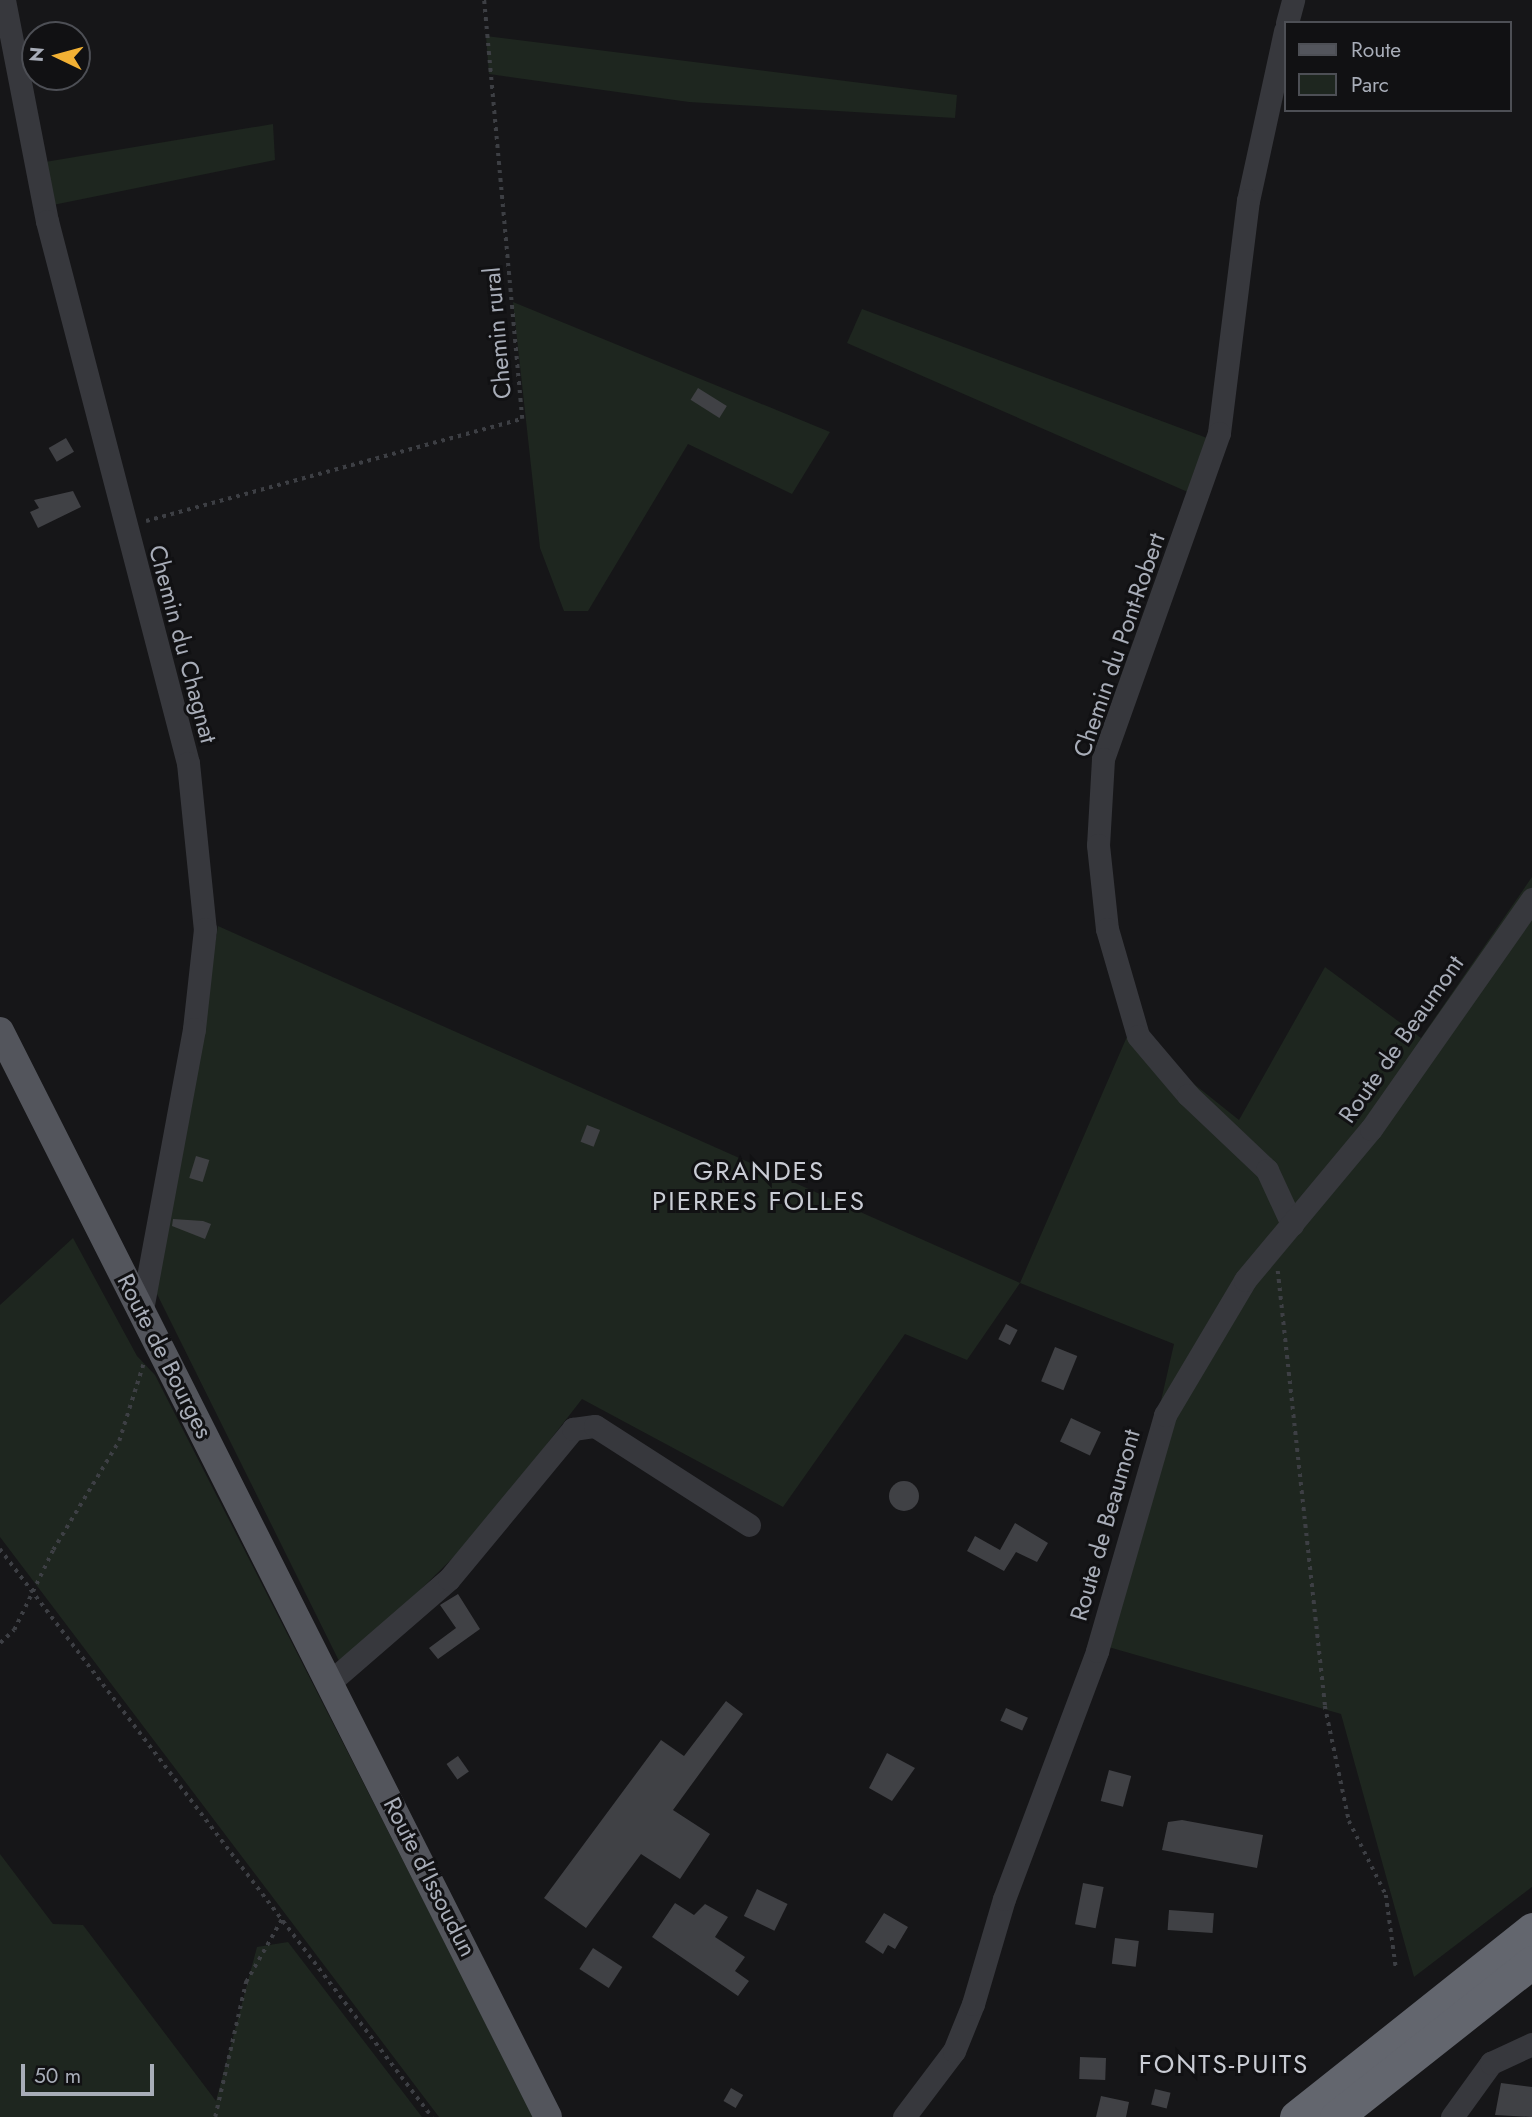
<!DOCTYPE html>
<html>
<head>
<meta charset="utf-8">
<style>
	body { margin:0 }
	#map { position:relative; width:1532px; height:2117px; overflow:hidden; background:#161618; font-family:Jost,sans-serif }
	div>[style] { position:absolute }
	.green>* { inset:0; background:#1e261f }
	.building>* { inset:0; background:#404145; transform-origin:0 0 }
	.round { border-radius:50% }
	.path>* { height:3.5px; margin-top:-1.75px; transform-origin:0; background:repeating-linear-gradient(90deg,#3d3f44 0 3.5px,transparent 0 8.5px) }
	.minor>* { height:23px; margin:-11.5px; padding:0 11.5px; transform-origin:11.5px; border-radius:11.5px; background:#37383d }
	.major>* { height:28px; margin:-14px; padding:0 14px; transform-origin:14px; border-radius:14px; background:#53555c }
	.highway>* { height:33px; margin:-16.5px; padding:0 16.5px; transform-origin:16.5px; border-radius:16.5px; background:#63666e }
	span { translate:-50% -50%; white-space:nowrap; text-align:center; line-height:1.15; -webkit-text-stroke:6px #111113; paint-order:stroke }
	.street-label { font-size:24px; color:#a8adb8 }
	.neighbourhood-label { font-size:26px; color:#c9ccd4; letter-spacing:2px }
	.legend { position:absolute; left:1284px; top:21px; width:228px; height:91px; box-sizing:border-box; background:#111113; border:2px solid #4d4f55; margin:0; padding:9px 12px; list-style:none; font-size:21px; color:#a8adb8 }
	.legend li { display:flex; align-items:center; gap:14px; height:35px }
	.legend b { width:35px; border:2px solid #4d4f55 }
	.north { position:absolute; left:21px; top:21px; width:70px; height:70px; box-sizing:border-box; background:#111113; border:2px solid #4d4f55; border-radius:50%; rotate:275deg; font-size:19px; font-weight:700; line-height:28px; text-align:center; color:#a8adb8 }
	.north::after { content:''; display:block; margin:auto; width:24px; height:32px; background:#f2b134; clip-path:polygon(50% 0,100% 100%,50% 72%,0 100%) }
	.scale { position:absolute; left:21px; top:2064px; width:133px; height:32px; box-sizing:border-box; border:4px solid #a8adb8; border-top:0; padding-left:9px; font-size:21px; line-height:24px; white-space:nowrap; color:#a8adb8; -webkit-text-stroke:5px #111113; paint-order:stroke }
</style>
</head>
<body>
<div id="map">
	<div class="green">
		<div style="clip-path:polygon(486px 36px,957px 95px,955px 118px,689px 102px,489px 74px)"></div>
		<div style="clip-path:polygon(273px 124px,275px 160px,48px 206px,39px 163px)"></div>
		<div style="clip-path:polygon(513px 302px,830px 432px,792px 494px,688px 444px,588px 611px,564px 611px,540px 548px)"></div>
		<div style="clip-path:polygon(862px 309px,1207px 438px,1190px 493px,847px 343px)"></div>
		<div style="clip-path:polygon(1532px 877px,1532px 1887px,1414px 1977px,1341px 1714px,1105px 1646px,1174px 1344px,1020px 1283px,967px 1360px,905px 1334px,783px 1507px,582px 1399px,476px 1535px,342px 1667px,155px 1290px,218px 926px,1020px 1283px,1129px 1032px,1239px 1120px,1325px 967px,1421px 1038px)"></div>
		<div style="clip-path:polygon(73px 1238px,137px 1356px,155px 1375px,534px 2117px,439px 2117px,0 1537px,0 1305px)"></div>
		<div style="clip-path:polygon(0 1854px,53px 1924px,83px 1925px,216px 2101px,257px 1947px,288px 1942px,422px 2117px,0 2117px)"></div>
	</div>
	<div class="building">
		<div style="left:698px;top:388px;width:34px;height:14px;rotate:32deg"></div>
		<div style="left:66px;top:438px;width:16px;height:20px;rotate:60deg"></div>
		<div style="clip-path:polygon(73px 491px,81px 507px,38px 528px,30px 512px,39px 508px,34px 500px)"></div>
		<div style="left:587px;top:1125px;width:14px;height:18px;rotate:21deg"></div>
		<div style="left:196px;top:1156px;width:14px;height:23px;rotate:17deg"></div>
		<div style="clip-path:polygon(173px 1219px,203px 1221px,211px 1224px,205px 1239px,172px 1226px)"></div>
		<div style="left:1006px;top:1324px;width:13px;height:17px;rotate:27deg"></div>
		<div style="left:1055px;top:1347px;width:24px;height:37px;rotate:22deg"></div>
		<div style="left:1071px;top:1418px;width:33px;height:26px;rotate:25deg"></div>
		<div class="round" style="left:889px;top:1481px;width:30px;height:30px"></div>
		<div style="clip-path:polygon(1015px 1523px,1048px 1543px,1037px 1562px,1016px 1552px,1004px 1571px,967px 1551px,975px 1536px,1000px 1550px)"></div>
		<div style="clip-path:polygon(458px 1594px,480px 1629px,438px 1659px,429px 1648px,456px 1628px,440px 1605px)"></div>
		<div style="clip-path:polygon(726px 1701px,743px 1714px,673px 1810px,710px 1834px,680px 1879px,641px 1854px,586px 1928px,544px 1898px,661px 1740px,684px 1756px)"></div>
		<div style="left:1006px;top:1708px;width:24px;height:14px;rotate:24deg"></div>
		<div style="clip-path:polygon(887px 1753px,915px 1768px,892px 1801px,869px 1788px)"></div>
		<div style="left:458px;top:1756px;width:19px;height:14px;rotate:55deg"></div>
		<div style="left:1109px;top:1770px;width:23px;height:32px;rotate:15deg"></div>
		<div style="clip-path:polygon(1182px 1820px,1263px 1835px,1257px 1868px,1162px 1850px,1168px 1822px)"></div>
		<div style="left:1083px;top:1883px;width:21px;height:42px;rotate:11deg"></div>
		<div style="left:757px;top:1889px;width:34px;height:30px;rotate:26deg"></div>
		<div style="clip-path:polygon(675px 1903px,694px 1915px,705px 1904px,728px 1917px,715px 1937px,745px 1957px,735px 1971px,749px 1981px,738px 1996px,652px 1937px)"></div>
		<div style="left:1169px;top:1910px;width:45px;height:20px;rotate:4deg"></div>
		<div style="clip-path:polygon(884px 1913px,908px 1927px,895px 1949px,888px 1945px,883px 1954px,865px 1942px)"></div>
		<div style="left:1115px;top:1938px;width:24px;height:26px;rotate:7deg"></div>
		<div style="left:593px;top:1948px;width:35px;height:25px;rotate:33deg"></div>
		<div style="left:1080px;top:2057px;width:26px;height:22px;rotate:2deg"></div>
		<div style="clip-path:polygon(1501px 2083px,1532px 2087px,1532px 2117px,1495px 2115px)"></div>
		<div style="left:731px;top:2088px;width:14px;height:15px;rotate:30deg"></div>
		<div style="left:1155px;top:2089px;width:16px;height:16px;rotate:14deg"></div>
		<div style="clip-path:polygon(1101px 2096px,1129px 2102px,1126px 2117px,1096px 2117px)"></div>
	</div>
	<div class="path">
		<div style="left:146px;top:521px;width:390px;rotate:-15.2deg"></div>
		<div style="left:522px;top:419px;width:421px;rotate:-95.2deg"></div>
		<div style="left:1278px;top:1271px;width:438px;rotate:83.8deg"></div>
		<div style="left:1325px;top:1706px;width:117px;rotate:78.2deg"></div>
		<div style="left:1349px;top:1821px;width:83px;rotate:63.4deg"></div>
		<div style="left:1386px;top:1895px;width:74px;rotate:82.2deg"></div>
		<div style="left:0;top:1549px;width:714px;rotate:52.74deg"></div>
		<div style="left:0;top:1643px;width:19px;rotate:-43deg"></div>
		<div style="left:14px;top:1630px;width:89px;rotate:-64deg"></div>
		<div style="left:53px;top:1550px;width:127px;rotate:-58.8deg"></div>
		<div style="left:119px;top:1441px;width:80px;rotate:-72.5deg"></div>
		<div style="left:215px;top:2117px;width:139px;rotate:-77.1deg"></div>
		<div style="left:246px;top:1982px;width:73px;rotate:-60.3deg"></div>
	</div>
	<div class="minor">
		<div style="left:4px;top:0;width:225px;rotate:79deg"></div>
		<div style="left:47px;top:221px;width:560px;rotate:75.42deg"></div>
		<div style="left:188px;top:763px;width:167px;rotate:84.2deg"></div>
		<div style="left:205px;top:929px;width:101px;rotate:96.3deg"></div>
		<div style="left:194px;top:1029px;width:286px;rotate:100.5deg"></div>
		<div style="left:1287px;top:23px;width:24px;rotate:-75deg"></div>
		<div style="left:1285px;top:31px;width:173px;rotate:102.3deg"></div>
		<div style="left:1248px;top:200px;width:235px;rotate:97.1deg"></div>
		<div style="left:1219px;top:433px;width:346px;rotate:109.6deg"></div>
		<div style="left:1103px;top:759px;width:86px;rotate:93.3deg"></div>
		<div style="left:1098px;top:845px;width:84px;rotate:83.9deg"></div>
		<div style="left:1107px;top:929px;width:111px;rotate:73.8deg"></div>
		<div style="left:1138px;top:1036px;width:77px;rotate:49.7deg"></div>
		<div style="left:1188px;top:1095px;width:109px;rotate:43.5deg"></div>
		<div style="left:1267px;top:1170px;width:60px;rotate:65.2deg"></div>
		<div style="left:330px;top:1682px;width:157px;rotate:-40.9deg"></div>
		<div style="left:449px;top:1579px;width:195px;rotate:-50.4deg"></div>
		<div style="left:573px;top:1429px;width:22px;rotate:-8deg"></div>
		<div style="left:595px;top:1426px;width:183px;rotate:32.7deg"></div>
		<div style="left:904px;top:2117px;width:83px;rotate:-52.9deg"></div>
		<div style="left:954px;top:2051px;width:51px;rotate:-68deg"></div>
		<div style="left:973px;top:2004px;width:109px;rotate:-73.6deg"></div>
		<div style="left:1004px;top:1899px;width:265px;rotate:-69.4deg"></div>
		<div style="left:1097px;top:1651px;width:246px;rotate:-73.9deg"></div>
		<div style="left:1165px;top:1415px;width:157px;rotate:-59.3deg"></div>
		<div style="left:1245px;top:1280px;width:197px;rotate:-50.2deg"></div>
		<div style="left:1371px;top:1129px;width:281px;rotate:-55deg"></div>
		<div style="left:1452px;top:2117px;width:67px;rotate:-54.2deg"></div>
		<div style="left:1491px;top:2063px;width:45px;rotate:-24.9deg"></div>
	</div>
	<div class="major">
		<div style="left:0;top:1031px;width:1216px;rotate:63.22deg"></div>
	</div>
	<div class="highway">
		<div style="left:1296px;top:2117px;width:302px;rotate:-38.5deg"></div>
		<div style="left:1336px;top:2117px;width:250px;rotate:-38.3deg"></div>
	</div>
	<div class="street-label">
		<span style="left:497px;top:333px;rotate:-95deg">Chemin rural</span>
		<span style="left:183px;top:644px;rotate:75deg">Chemin du Chagnat</span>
		<span style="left:1119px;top:645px;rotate:-71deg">Chemin du Pont-Robert</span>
		<span style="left:1401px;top:1039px;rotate:-55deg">Route de Beaumont</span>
		<span style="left:165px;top:1356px;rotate:63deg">Route de Bourges</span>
		<span style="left:1105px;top:1525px;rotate:-74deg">Route de Beaumont</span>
		<span style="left:430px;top:1877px;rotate:63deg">Route d'Issoudun</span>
	</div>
	<div class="neighbourhood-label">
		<span style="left:759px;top:1187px">GRANDES<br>PIERRES FOLLES</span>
		<span style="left:1224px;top:2065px">FONTS-PUITS</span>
	</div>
	<ul class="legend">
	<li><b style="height:9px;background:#53555c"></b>Route</li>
	<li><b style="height:19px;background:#1e261f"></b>Parc</li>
	</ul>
	<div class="north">N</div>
	<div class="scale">50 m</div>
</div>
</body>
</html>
